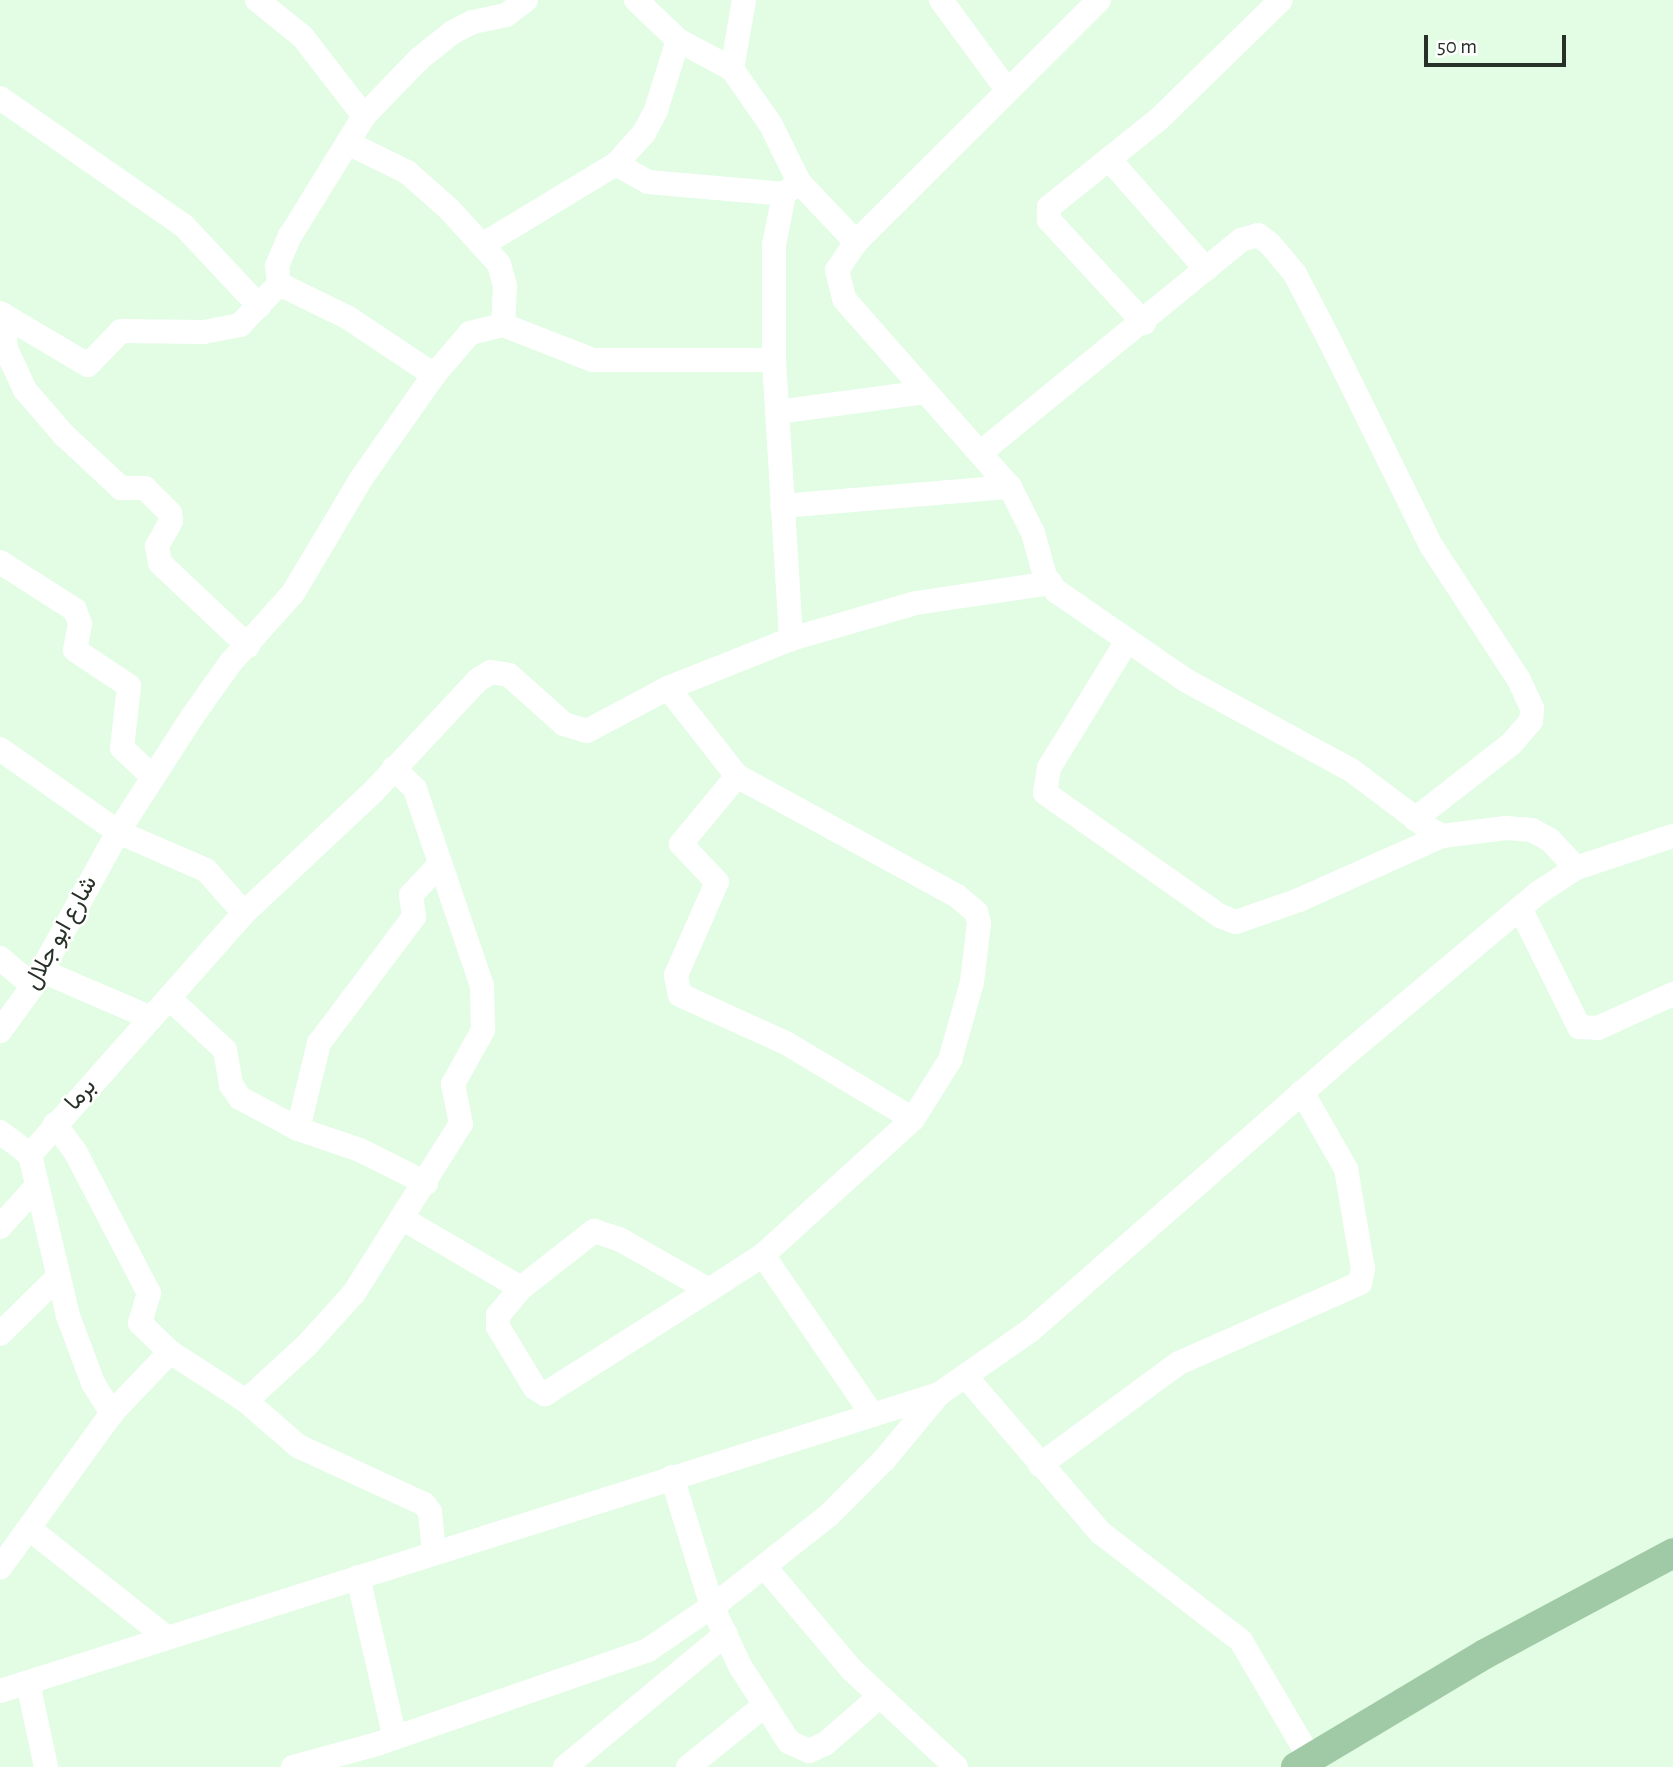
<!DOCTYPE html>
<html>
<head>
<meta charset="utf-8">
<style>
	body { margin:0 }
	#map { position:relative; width:1673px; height:1767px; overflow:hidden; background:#e2fde4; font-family:"Alegreya Sans",Vazirmatn,sans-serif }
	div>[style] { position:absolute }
	.minor>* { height:24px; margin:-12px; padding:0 12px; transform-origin:12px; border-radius:12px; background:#fff }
	.major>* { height:30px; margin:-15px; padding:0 15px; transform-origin:15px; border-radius:15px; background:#a0caa5 }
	span { translate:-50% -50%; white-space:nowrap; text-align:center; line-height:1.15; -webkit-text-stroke:5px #fff; paint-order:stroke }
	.street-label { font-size:24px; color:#273127 }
	.scale { position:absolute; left:1424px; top:35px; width:142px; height:32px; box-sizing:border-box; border:4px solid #273127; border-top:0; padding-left:9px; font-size:21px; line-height:24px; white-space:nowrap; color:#273127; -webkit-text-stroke:5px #fff; paint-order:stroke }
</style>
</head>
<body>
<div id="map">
	<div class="minor">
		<div style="left:257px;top:0;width:58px;rotate:38.7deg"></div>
		<div style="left:302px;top:36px;width:101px;rotate:52.2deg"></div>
		<div style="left:636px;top:0;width:58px;rotate:43.6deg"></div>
		<div style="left:678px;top:40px;width:61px;rotate:28.2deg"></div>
		<div style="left:744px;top:0;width:70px;rotate:99.9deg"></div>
		<div style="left:732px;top:69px;width:68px;rotate:55.1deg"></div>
		<div style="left:771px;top:125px;width:64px;rotate:63.8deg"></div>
		<div style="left:799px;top:182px;width:83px;rotate:46.5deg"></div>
		<div style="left:941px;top:0;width:112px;rotate:53.7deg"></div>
		<div style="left:1099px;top:0;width:343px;rotate:135.1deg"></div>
		<div style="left:856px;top:242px;width:34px;rotate:124deg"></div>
		<div style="left:837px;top:270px;width:30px;rotate:76deg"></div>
		<div style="left:844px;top:299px;width:251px;rotate:48.6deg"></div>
		<div style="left:1010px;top:487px;width:51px;rotate:63.4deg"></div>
		<div style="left:1033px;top:533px;width:45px;rotate:74.4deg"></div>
		<div style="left:1045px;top:576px;width:19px;rotate:54deg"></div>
		<div style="left:1056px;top:591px;width:159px;rotate:34.5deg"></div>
		<div style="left:1187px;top:681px;width:187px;rotate:28.5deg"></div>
		<div style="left:1351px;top:770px;width:100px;rotate:36.9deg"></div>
		<div style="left:1431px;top:830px;width:13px;rotate:29deg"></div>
		<div style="left:1442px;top:836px;width:64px;rotate:-7.2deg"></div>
		<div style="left:1505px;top:828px;width:27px;rotate:4deg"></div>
		<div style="left:1532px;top:830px;width:21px;rotate:29deg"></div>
		<div style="left:1550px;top:840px;width:38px;rotate:47deg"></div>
		<div style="left:0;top:98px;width:224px;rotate:34.8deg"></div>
		<div style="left:184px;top:226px;width:110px;rotate:46.8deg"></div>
		<div style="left:348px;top:143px;width:66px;rotate:26.2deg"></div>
		<div style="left:407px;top:172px;width:56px;rotate:41.4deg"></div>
		<div style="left:449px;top:209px;width:74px;rotate:47.7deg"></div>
		<div style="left:499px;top:264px;width:24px;rotate:75deg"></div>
		<div style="left:505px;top:287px;width:38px;rotate:93deg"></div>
		<div style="left:1109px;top:159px;width:147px;rotate:48.6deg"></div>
		<div style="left:616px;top:164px;width:37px;rotate:29deg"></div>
		<div style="left:648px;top:182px;width:137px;rotate:5deg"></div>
		<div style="left:482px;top:245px;width:157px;rotate:-31.2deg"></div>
		<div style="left:616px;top:164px;width:42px;rotate:-47.9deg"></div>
		<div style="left:644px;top:133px;width:26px;rotate:-62deg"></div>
		<div style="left:656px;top:110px;width:73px;rotate:-72.6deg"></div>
		<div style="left:279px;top:284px;width:18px;rotate:-96deg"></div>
		<div style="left:277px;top:266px;width:33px;rotate:-67deg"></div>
		<div style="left:290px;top:236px;width:141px;rotate:-58.3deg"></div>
		<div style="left:364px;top:116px;width:79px;rotate:-46deg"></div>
		<div style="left:419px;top:59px;width:43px;rotate:-38.5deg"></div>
		<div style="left:453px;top:32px;width:22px;rotate:-27deg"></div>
		<div style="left:473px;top:22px;width:34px;rotate:-12deg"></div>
		<div style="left:506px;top:15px;width:25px;rotate:-37deg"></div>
		<div style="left:0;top:313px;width:102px;rotate:30.6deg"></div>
		<div style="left:88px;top:365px;width:47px;rotate:-45.9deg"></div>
		<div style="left:121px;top:331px;width:83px;rotate:0.7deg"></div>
		<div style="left:204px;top:332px;width:37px;rotate:-11deg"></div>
		<div style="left:240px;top:325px;width:57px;rotate:-46.4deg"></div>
		<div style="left:279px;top:284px;width:76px;rotate:25.9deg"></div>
		<div style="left:347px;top:317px;width:105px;rotate:33.7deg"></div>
		<div style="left:434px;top:375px;width:127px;rotate:125.1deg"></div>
		<div style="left:361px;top:479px;width:133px;rotate:120.8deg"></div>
		<div style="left:293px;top:593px;width:93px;rotate:131.9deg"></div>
		<div style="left:231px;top:662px;width:67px;rotate:125.3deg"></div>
		<div style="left:192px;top:717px;width:137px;rotate:122.8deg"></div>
		<div style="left:118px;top:832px;width:176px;rotate:118.9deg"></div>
		<div style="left:33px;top:986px;width:56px;rotate:126.3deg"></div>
		<div style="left:4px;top:315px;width:34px;rotate:87deg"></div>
		<div style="left:6px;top:349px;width:45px;rotate:65.1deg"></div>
		<div style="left:25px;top:390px;width:60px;rotate:49.1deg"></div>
		<div style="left:64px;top:435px;width:78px;rotate:42.9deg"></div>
		<div style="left:121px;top:488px;width:24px"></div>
		<div style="left:145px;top:488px;width:35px;rotate:45deg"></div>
		<div style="left:170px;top:513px;width:8px;rotate:83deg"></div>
		<div style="left:171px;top:521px;width:29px;rotate:119deg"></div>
		<div style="left:157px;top:546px;width:17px;rotate:80deg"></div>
		<div style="left:160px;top:563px;width:121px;rotate:43.3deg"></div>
		<div style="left:1144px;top:323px;width:140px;rotate:-132.7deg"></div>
		<div style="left:1049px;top:220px;width:13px;rotate:-90deg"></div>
		<div style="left:1049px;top:207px;width:141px;rotate:-38.7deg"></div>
		<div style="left:1159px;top:119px;width:170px;rotate:-44.3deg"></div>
		<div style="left:774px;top:360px;width:280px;rotate:86.5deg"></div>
		<div style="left:434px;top:375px;width:55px;rotate:-49.4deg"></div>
		<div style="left:470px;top:333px;width:34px;rotate:-14deg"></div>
		<div style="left:503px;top:325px;width:97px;rotate:21.3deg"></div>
		<div style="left:593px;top:360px;width:181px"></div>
		<div style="left:774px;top:360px;width:115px;rotate:-90deg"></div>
		<div style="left:774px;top:245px;width:52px;rotate:-78.9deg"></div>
		<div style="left:784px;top:194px;width:19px;rotate:-39deg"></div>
		<div style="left:777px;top:412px;width:149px;rotate:-7.7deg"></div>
		<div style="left:980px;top:453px;width:337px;rotate:-39.2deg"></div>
		<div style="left:1241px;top:240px;width:18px;rotate:-16deg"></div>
		<div style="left:1258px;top:235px;width:15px;rotate:37deg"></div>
		<div style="left:1270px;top:244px;width:39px;rotate:50deg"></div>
		<div style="left:1295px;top:274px;width:73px;rotate:62.4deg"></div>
		<div style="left:1329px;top:339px;width:232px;rotate:63.7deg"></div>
		<div style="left:1432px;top:547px;width:159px;rotate:56.8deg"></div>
		<div style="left:1519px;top:680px;width:31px;rotate:65deg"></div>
		<div style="left:1532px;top:708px;width:13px;rotate:94deg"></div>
		<div style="left:1531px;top:721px;width:30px;rotate:131deg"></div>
		<div style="left:1511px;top:744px;width:122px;rotate:142deg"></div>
		<div style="left:782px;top:506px;width:229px;rotate:-4.8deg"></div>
		<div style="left:0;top:562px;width:89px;rotate:32.6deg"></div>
		<div style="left:75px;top:610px;width:15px;rotate:70deg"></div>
		<div style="left:80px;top:624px;width:26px;rotate:101deg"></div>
		<div style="left:75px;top:650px;width:65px;rotate:33.7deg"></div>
		<div style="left:129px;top:686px;width:62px;rotate:96.4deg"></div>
		<div style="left:122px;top:748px;width:42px;rotate:43.1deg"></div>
		<div style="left:1127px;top:641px;width:149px;rotate:121.6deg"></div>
		<div style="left:1049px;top:768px;width:25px;rotate:99deg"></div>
		<div style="left:1045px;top:793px;width:214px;rotate:35.1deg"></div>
		<div style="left:1220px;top:916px;width:17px;rotate:21deg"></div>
		<div style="left:1236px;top:922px;width:67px;rotate:-19.2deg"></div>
		<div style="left:1299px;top:900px;width:157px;rotate:-24.1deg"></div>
		<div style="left:0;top:749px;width:144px;rotate:35.1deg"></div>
		<div style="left:118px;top:832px;width:96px;rotate:23.4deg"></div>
		<div style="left:206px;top:870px;width:57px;rotate:48.5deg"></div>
		<div style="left:244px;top:913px;width:323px;rotate:131.5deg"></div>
		<div style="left:30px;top:1155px;width:165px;rotate:76.7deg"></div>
		<div style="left:68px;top:1316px;width:72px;rotate:69.5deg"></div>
		<div style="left:93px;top:1383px;width:36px;rotate:58deg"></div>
		<div style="left:112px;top:1413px;width:191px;rotate:125.9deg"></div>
		<div style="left:737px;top:776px;width:88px;rotate:129.5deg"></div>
		<div style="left:681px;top:844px;width:52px;rotate:46.5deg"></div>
		<div style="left:717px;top:882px;width:102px;rotate:113.8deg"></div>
		<div style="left:676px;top:975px;width:20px;rotate:79deg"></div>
		<div style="left:680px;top:995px;width:116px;rotate:24.4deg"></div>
		<div style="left:786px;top:1043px;width:148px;rotate:30.9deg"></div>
		<div style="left:1520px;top:908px;width:133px;rotate:63.6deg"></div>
		<div style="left:1579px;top:1027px;width:19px;rotate:3deg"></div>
		<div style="left:1598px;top:1028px;width:82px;rotate:-24.4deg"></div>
		<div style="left:244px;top:913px;width:178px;rotate:-43.2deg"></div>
		<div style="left:374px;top:791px;width:152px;rotate:-46.9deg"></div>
		<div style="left:478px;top:680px;width:15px;rotate:-32deg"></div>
		<div style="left:491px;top:672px;width:18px;rotate:9deg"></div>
		<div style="left:509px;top:675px;width:74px;rotate:41.7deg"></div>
		<div style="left:564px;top:724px;width:24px;rotate:17deg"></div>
		<div style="left:587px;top:731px;width:92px;rotate:-28deg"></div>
		<div style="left:668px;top:688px;width:132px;rotate:-21.7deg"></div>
		<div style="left:791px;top:639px;width:130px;rotate:-16.1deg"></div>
		<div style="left:916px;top:603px;width:136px;rotate:-8.4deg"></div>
		<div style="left:0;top:958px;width:43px;rotate:40.3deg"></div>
		<div style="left:42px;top:971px;width:119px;rotate:23.3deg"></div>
		<div style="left:169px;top:998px;width:76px;rotate:42.9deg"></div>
		<div style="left:225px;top:1050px;width:36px;rotate:80deg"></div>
		<div style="left:231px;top:1085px;width:16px;rotate:55deg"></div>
		<div style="left:240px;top:1098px;width:66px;rotate:28.1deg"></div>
		<div style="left:298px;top:1129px;width:65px;rotate:18.7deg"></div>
		<div style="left:360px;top:1150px;width:74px;rotate:26.6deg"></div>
		<div style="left:55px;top:1124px;width:36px;rotate:54deg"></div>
		<div style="left:76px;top:1153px;width:158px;rotate:62.5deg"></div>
		<div style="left:149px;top:1293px;width:31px;rotate:107deg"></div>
		<div style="left:140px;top:1323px;width:42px;rotate:44deg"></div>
		<div style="left:170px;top:1352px;width:84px;rotate:133.6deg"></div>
		<div style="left:298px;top:1129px;width:89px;rotate:-76.3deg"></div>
		<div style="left:319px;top:1043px;width:158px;rotate:-53deg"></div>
		<div style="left:414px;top:917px;width:22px;rotate:-98deg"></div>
		<div style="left:411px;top:895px;width:42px;rotate:-46.9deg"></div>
		<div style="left:0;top:1132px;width:38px;rotate:37deg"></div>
		<div style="left:403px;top:1219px;width:137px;rotate:30.3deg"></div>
		<div style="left:521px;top:1288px;width:93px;rotate:-38deg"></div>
		<div style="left:594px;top:1231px;width:26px;rotate:18deg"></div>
		<div style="left:619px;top:1239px;width:103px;rotate:29.5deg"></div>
		<div style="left:709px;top:1290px;width:64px;rotate:-32.9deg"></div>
		<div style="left:763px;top:1255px;width:202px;rotate:-42.2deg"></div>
		<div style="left:913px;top:1119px;width:70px;rotate:-57.9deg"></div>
		<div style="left:950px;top:1060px;width:81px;rotate:-74.2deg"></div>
		<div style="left:972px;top:982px;width:59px;rotate:-83.2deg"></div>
		<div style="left:979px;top:923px;width:11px;rotate:-105deg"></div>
		<div style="left:976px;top:912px;width:25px;rotate:-140deg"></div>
		<div style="left:957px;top:896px;width:251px;rotate:-151.4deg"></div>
		<div style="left:737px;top:776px;width:112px;rotate:-128.1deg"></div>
		<div style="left:0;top:1227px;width:54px;rotate:-48deg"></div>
		<div style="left:763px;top:1255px;width:193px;rotate:55.6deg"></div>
		<div style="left:521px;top:1288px;width:35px;rotate:130deg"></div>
		<div style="left:498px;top:1315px;width:12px;rotate:90deg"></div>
		<div style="left:498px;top:1327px;width:71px;rotate:58.8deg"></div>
		<div style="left:535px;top:1388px;width:12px;rotate:31deg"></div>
		<div style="left:545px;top:1394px;width:194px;rotate:-32.4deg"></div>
		<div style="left:0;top:1334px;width:81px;rotate:-44.5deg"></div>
		<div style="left:170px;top:1352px;width:90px;rotate:32.8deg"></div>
		<div style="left:246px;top:1401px;width:69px;rotate:40.9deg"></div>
		<div style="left:298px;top:1446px;width:139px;rotate:24.7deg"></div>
		<div style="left:424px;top:1504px;width:10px;rotate:53deg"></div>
		<div style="left:430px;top:1512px;width:41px;rotate:84.4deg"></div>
		<div style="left:967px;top:1378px;width:205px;rotate:49.2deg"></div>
		<div style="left:1101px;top:1533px;width:177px;rotate:37.6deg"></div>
		<div style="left:1241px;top:1641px;width:136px;rotate:59.5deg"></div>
		<div style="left:246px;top:1401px;width:83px;rotate:-42.6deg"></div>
		<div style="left:307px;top:1345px;width:70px;rotate:-47.9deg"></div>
		<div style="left:354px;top:1293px;width:200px;rotate:-57.7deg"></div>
		<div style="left:461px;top:1124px;width:41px;rotate:-101.3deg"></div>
		<div style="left:453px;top:1084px;width:62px;rotate:-60.9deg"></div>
		<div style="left:483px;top:1030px;width:44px;rotate:-91.3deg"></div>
		<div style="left:482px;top:986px;width:208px;rotate:-108.8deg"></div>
		<div style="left:415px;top:789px;width:30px;rotate:-135deg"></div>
		<div style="left:1040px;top:1465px;width:172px;rotate:-36.3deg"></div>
		<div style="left:1179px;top:1363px;width:198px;rotate:-23.8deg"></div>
		<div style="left:1360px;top:1283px;width:14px;rotate:-78deg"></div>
		<div style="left:1363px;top:1269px;width:101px;rotate:-99.6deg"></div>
		<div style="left:1346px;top:1169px;width:89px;rotate:-119.7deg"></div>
		<div style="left:672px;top:1477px;width:135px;rotate:72.8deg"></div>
		<div style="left:712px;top:1606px;width:66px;rotate:65deg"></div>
		<div style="left:740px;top:1666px;width:90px;rotate:57.2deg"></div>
		<div style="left:789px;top:1742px;width:22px;rotate:24deg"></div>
		<div style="left:809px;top:1751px;width:17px;rotate:-24deg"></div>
		<div style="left:825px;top:1744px;width:73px;rotate:-41.1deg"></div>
		<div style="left:31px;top:1530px;width:172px;rotate:38.4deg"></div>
		<div style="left:764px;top:1566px;width:136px;rotate:49.8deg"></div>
		<div style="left:852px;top:1670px;width:142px;rotate:43deg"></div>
		<div style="left:358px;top:1577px;width:165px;rotate:77.1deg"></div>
		<div style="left:28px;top:1683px;width:86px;rotate:77.9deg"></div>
		<div style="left:0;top:1691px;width:985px;rotate:-17.55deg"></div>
		<div style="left:939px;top:1394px;width:112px;rotate:-34.8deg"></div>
		<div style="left:1031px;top:1330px;width:425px;rotate:-41.2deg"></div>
		<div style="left:1351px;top:1050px;width:244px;rotate:-40deg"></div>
		<div style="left:1538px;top:893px;width:45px;rotate:-33.3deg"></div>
		<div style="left:1576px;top:868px;width:102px;rotate:-18.3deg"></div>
		<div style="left:293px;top:1767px;width:87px;rotate:-15.3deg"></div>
		<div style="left:377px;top:1744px;width:287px;rotate:-19.1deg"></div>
		<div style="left:648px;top:1650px;width:88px;rotate:-34.4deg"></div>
		<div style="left:721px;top:1600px;width:137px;rotate:-38.2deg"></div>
		<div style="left:829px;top:1515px;width:78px;rotate:-45deg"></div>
		<div style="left:884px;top:1460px;width:86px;rotate:-50.2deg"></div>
		<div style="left:565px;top:1767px;width:209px;rotate:-39.6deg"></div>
		<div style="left:688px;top:1767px;width:99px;rotate:-38.8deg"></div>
	</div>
	<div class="major">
		<div style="left:1296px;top:1767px;width:220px;rotate:-30.9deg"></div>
		<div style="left:1485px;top:1654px;width:213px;rotate:-28.2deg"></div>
	</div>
	<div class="street-label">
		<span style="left:61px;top:933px;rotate:-61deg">شارع ابو جلال</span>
		<span style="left:81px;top:1095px;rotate:-48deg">برما</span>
	</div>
	<div class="scale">50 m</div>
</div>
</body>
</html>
